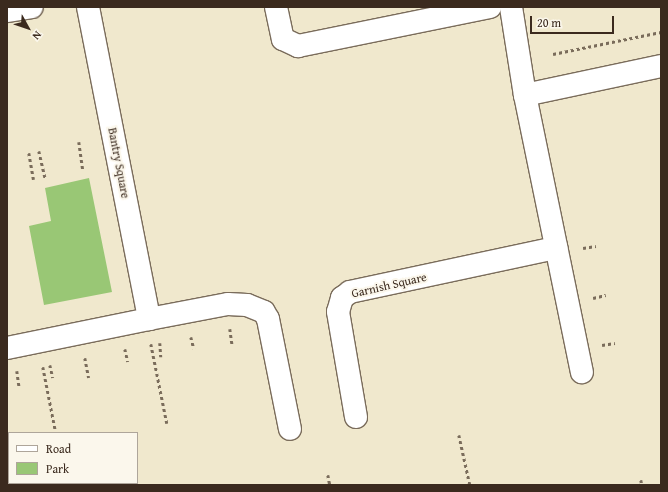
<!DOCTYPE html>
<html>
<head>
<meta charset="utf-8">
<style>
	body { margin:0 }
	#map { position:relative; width:668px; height:492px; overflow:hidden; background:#f0e8cd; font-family:"Gentium Book Plus",serif }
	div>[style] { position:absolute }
	.green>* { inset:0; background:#99c775 }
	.path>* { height:2.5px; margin-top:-1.25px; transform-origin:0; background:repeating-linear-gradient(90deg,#7a6c5b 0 3px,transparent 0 6px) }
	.roads { filter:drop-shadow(1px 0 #7a6c5b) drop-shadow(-1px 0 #7a6c5b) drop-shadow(0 1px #7a6c5b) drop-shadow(0 -1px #7a6c5b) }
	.minor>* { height:22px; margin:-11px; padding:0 11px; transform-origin:11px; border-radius:11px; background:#fff }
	span { translate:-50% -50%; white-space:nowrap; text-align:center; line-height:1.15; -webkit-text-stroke:4px #fbf7ec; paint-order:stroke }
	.street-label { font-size:12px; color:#3b2a1e }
	.frame { position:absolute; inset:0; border:8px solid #3b2a1e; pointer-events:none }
	.legend { position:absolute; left:8px; top:432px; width:130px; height:52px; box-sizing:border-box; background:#fbf7ec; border:1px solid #aea59a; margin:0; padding:5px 7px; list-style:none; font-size:12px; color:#3b2a1e }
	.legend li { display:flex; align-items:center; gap:8px; height:20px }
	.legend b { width:20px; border:1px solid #aea59a }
	.north { position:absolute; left:8px; top:8px; width:40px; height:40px; -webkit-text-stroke:3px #fbf7ec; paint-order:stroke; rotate:130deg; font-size:11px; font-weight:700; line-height:16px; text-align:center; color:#3b2a1e }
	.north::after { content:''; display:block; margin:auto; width:14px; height:18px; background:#3b2a1e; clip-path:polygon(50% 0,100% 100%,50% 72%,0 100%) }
	.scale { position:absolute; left:530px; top:16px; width:84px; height:18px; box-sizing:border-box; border:2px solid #3b2a1e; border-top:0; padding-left:5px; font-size:12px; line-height:14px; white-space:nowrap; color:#3b2a1e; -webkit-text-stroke:3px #fbf7ec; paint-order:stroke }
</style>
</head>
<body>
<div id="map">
	<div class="green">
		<div style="clip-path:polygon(89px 178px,112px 292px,44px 305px,29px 226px,51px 221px,45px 188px)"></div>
	</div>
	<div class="path">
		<div style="left:553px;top:54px;width:110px;rotate:-11.5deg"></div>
		<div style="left:79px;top:142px;width:29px;rotate:82deg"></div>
		<div style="left:39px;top:151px;width:28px;rotate:77deg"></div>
		<div style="left:29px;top:153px;width:27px;rotate:80deg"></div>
		<div style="left:583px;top:248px;width:13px;rotate:-9deg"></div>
		<div style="left:593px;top:298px;width:13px;rotate:-13deg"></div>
		<div style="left:230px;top:329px;width:15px;rotate:82deg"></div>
		<div style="left:191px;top:337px;width:12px;rotate:76deg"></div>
		<div style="left:160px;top:343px;width:14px;rotate:86deg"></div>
		<div style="left:151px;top:344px;width:81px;rotate:78.6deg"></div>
		<div style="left:602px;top:345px;width:13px;rotate:-9deg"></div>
		<div style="left:125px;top:349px;width:13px;rotate:77deg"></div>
		<div style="left:85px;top:358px;width:20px;rotate:79deg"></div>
		<div style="left:50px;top:365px;width:13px;rotate:77deg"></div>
		<div style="left:43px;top:367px;width:67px;rotate:78.9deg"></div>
		<div style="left:17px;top:371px;width:15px;rotate:82deg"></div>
		<div style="left:459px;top:435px;width:51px;rotate:77.6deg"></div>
		<div style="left:328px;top:475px;width:10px;rotate:79deg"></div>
		<div style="left:641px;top:480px;width:5px;rotate:79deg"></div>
	</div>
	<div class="roads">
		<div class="minor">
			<div style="left:88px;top:7px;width:318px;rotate:78.9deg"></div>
			<div style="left:276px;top:7px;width:33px;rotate:78deg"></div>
			<div style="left:283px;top:39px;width:17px;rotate:25deg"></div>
			<div style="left:298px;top:46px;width:196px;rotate:-11.5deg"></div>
			<div style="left:511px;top:7px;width:89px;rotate:81deg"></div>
			<div style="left:525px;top:95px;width:283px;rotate:78.4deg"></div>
			<div style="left:7px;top:11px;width:25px;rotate:-9deg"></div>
			<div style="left:525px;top:95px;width:139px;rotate:-12deg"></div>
			<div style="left:7px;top:348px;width:145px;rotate:-11.5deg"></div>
			<div style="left:149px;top:319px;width:80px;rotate:-10.8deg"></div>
			<div style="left:228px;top:304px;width:19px;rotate:3deg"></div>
			<div style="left:247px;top:305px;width:18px;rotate:22deg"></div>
			<div style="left:264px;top:312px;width:8px;rotate:60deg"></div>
			<div style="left:268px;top:319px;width:112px;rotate:78.7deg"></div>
			<div style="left:356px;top:417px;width:107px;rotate:-99.7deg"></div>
			<div style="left:338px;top:312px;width:15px;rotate:-74deg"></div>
			<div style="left:342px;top:298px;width:10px;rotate:-37deg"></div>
			<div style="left:350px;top:292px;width:211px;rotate:-12.1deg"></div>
		</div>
	</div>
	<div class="street-label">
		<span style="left:119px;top:163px;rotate:79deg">Bantry Square</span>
		<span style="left:389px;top:285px;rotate:-13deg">Garnish Square</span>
	</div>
	<div class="frame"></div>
	<ul class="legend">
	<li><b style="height:5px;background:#fff"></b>Road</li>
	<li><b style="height:11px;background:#99c775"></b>Park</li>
	</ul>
	<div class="north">N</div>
	<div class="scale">20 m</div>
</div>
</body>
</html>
